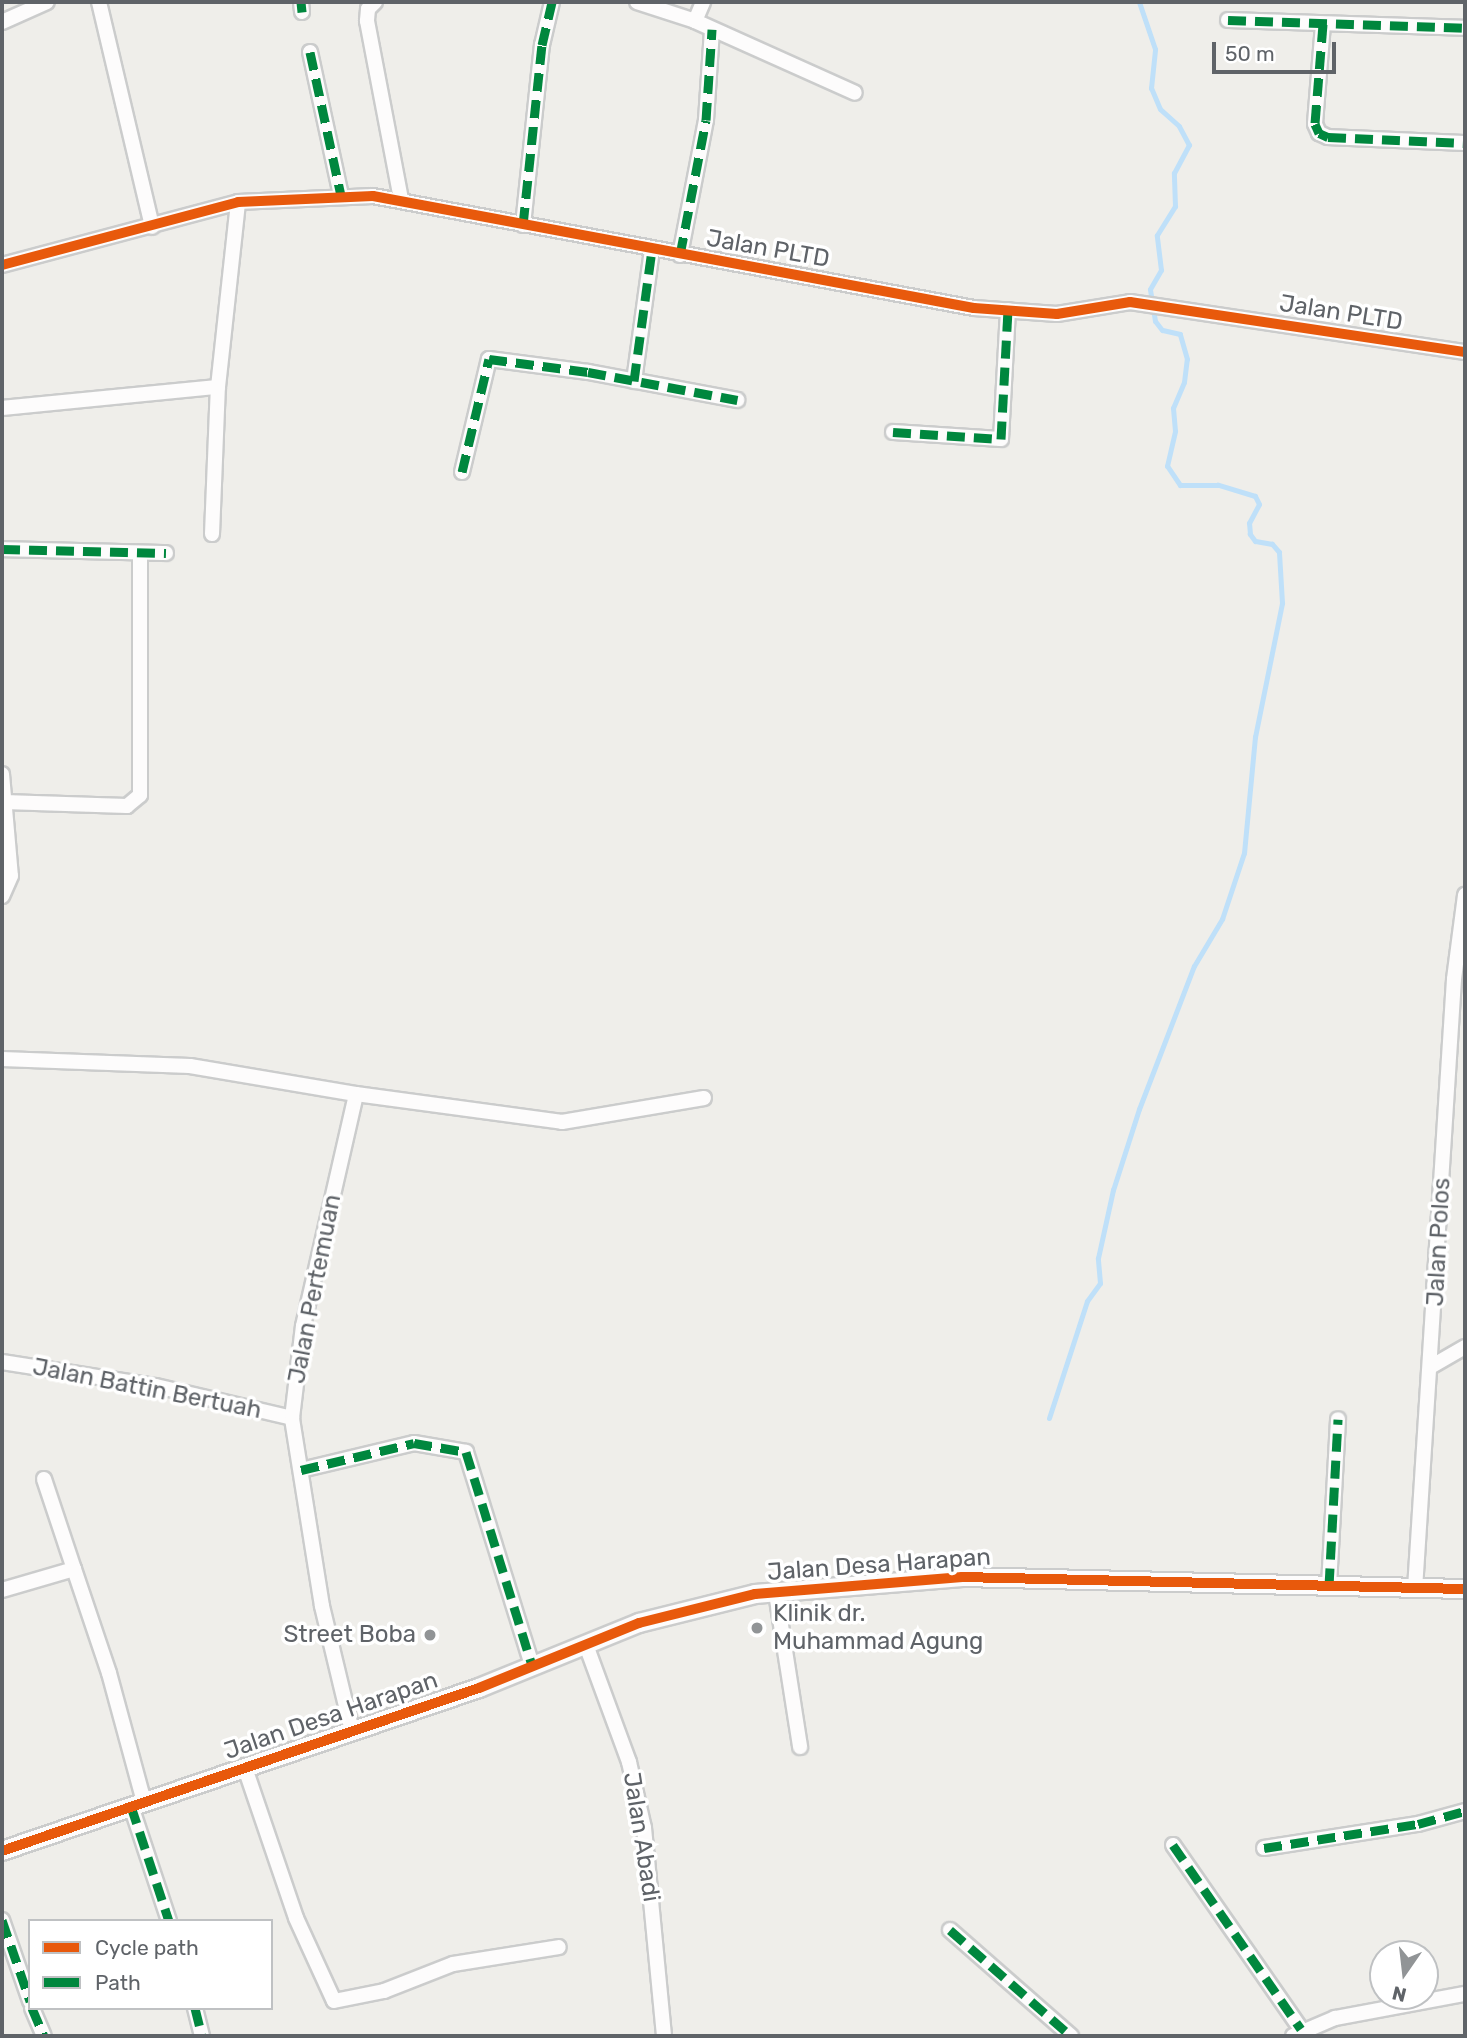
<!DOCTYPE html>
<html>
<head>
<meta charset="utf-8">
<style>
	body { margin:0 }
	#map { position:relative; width:1467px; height:2038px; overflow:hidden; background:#efeeea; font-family:Rubik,sans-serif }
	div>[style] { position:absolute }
	.stream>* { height:5px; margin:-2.5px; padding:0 2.5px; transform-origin:2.5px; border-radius:2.5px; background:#bfe0f9 }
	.roads { filter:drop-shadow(2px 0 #cbcccc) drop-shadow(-2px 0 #cbcccc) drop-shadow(0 2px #cbcccc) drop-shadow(0 -2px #cbcccc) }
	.minor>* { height:14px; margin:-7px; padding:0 7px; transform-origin:7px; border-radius:7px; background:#fdfcfc }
	.tertiary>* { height:18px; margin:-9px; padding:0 9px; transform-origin:9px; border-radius:9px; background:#fdfcfc }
	.quiet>* { height:9px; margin-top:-4.5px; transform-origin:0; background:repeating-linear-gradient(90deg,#00873e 0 18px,transparent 0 27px) }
	.cycleway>* { height:10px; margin:-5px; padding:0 5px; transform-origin:5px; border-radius:5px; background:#e8590c }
	.dots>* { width:19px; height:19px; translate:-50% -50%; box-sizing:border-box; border:4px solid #fff; border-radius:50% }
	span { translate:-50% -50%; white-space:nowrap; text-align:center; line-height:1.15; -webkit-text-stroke:7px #fff; paint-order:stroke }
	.street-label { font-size:24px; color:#5f6368 }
	.poi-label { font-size:24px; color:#5f6368 }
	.left { translate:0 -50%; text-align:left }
	.right { translate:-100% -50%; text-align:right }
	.frame { position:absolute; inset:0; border:4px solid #5f6368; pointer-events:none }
	.legend { position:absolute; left:28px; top:1919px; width:245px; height:91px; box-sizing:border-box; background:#fff; border:2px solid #bfc1c3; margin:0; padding:9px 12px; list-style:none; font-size:21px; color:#5f6368 }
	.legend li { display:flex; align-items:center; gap:14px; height:35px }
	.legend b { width:35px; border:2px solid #bfc1c3 }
	.north { position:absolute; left:1369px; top:1940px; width:70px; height:70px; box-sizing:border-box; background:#fff; border:2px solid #bfc1c3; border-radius:50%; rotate:194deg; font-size:19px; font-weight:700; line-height:28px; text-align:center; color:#5f6368 }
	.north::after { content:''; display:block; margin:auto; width:24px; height:32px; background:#919496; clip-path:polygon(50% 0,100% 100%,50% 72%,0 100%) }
	.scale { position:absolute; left:1212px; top:42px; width:124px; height:32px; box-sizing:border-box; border:4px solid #5f6368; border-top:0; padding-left:9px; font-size:21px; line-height:24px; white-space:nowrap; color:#5f6368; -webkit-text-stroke:5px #fff; paint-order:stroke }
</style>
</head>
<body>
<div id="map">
	<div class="stream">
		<div style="left:1049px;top:1418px;width:123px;rotate:-72deg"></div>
		<div style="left:1087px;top:1301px;width:22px;rotate:-54deg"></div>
		<div style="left:1100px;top:1283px;width:25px;rotate:-95deg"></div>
		<div style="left:1098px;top:1258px;width:70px;rotate:-77.6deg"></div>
		<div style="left:1113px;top:1190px;width:85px;rotate:-72.2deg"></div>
		<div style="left:1139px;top:1109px;width:153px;rotate:-69deg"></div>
		<div style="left:1194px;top:966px;width:55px;rotate:-59.2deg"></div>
		<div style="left:1222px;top:919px;width:70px;rotate:-71.6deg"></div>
		<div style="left:1244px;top:853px;width:117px;rotate:-84.6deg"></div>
		<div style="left:1255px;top:737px;width:137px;rotate:-78.6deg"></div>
		<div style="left:1282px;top:603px;width:51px;rotate:-93.4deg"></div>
		<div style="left:1279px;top:552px;width:11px;rotate:-131deg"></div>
		<div style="left:1272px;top:544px;width:17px;rotate:-170deg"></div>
		<div style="left:1255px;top:541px;width:9px;rotate:-126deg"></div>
		<div style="left:1250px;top:534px;width:11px;rotate:-95deg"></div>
		<div style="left:1249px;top:523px;width:21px;rotate:-62deg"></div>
		<div style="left:1259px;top:504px;width:9px;rotate:-117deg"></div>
		<div style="left:1255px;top:496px;width:39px;rotate:-163deg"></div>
		<div style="left:1218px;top:485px;width:38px;rotate:180deg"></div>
		<div style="left:1180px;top:485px;width:23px;rotate:-124deg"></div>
		<div style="left:1167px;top:466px;width:36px;rotate:-77deg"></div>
		<div style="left:1175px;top:431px;width:23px;rotate:-95deg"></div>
		<div style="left:1173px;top:408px;width:28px;rotate:-67deg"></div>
		<div style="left:1184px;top:382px;width:23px;rotate:-83deg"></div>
		<div style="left:1187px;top:359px;width:26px;rotate:-106deg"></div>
		<div style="left:1180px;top:334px;width:18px;rotate:-167deg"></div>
		<div style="left:1162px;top:330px;width:11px;rotate:-128deg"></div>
		<div style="left:1155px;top:321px;width:32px;rotate:-99deg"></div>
		<div style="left:1150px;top:289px;width:22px;rotate:-60deg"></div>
		<div style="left:1161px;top:270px;width:35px;rotate:-97deg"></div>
		<div style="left:1157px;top:235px;width:34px;rotate:-58deg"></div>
		<div style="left:1175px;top:206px;width:33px;rotate:-92deg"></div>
		<div style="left:1174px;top:173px;width:32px;rotate:-62deg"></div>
		<div style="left:1189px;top:145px;width:21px;rotate:-118deg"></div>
		<div style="left:1179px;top:126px;width:25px;rotate:-138deg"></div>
		<div style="left:1160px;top:109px;width:23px;rotate:-113deg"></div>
		<div style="left:1151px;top:88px;width:39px;rotate:-84deg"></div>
		<div style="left:1155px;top:49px;width:50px;rotate:-108.8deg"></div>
	</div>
	<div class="roads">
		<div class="minor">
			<div style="left:99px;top:2px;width:231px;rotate:76.7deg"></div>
			<div style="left:301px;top:2px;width:10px;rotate:84deg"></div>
			<div style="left:375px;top:2px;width:10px;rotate:135deg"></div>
			<div style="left:368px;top:9px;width:12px;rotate:95deg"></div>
			<div style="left:367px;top:21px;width:181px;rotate:79.2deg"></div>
			<div style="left:637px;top:2px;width:61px;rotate:18.1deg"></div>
			<div style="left:695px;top:21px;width:175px;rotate:24.2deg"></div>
			<div style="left:1228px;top:20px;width:237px;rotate:1.9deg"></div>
			<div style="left:695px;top:21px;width:21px;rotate:-67deg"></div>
			<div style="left:2px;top:22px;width:49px;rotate:-24deg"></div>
			<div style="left:1323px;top:24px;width:100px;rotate:94.6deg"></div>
			<div style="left:1315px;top:124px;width:10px;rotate:66deg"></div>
			<div style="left:1319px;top:133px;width:10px;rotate:24deg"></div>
			<div style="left:1328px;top:137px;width:137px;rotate:2.5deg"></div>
			<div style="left:310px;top:52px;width:146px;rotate:77.8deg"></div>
			<div style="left:523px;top:225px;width:181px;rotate:-84deg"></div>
			<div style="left:542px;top:45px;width:44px;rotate:-76.9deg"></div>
			<div style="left:680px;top:255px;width:137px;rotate:-79.1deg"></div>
			<div style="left:706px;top:120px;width:91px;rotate:-86.2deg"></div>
			<div style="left:2px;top:265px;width:244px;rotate:-14.9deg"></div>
			<div style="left:238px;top:202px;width:135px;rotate:-2.5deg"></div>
			<div style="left:373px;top:196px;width:611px;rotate:10.56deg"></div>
			<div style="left:974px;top:308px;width:83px;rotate:4.1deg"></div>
			<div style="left:1057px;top:314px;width:74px;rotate:-9.3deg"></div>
			<div style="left:1130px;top:302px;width:339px;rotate:8.5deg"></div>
			<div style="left:634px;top:381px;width:133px;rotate:-82.2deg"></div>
			<div style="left:2px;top:408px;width:217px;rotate:-5.6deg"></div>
			<div style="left:893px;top:432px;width:108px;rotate:3.7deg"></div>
			<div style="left:1001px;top:439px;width:129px;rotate:-86.9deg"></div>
			<div style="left:462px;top:472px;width:116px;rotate:-76.6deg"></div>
			<div style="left:489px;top:359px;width:100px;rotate:7.5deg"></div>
			<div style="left:588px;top:372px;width:152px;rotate:10.6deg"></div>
			<div style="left:212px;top:534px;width:147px;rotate:-87.7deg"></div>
			<div style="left:218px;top:387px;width:186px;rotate:-83.8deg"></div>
			<div style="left:2px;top:549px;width:164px;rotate:1.4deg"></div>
			<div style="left:2px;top:774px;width:102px;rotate:85deg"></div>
			<div style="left:11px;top:876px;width:22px;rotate:114deg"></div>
			<div style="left:4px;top:802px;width:123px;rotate:1.9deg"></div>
			<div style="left:127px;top:806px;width:17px;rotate:-40deg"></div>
			<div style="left:140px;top:795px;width:241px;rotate:-90deg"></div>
			<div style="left:2px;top:1059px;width:188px;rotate:2.1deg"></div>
			<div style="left:190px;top:1066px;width:168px;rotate:9.6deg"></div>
			<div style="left:356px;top:1094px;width:208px;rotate:7.7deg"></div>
			<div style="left:562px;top:1122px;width:144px;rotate:-9.6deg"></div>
			<div style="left:2px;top:1362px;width:156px;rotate:8.9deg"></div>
			<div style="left:156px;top:1386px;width:140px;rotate:13.2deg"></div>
			<div style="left:1432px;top:1366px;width:38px;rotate:-30deg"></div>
			<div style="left:301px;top:1470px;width:116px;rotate:-13.4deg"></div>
			<div style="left:414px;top:1443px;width:53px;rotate:9.8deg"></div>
			<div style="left:466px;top:1452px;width:223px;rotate:72.8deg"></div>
			<div style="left:44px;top:1479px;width:95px;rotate:71.6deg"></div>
			<div style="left:1329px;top:1586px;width:167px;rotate:-86.9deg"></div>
			<div style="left:1415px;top:1589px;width:611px;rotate:-86.34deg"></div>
			<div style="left:1454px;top:979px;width:85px;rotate:-82.5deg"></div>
			<div style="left:2px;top:1590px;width:75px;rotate:-16.3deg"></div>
			<div style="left:74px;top:1569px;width:110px;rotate:71.4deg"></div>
			<div style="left:109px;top:1673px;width:134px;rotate:74.8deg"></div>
			<div style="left:776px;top:1593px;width:156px;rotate:81.1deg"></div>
			<div style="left:586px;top:1645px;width:125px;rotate:69.8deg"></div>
			<div style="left:629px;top:1762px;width:68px;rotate:77.2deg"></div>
			<div style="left:644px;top:1828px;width:209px;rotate:84.5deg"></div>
			<div style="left:352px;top:1731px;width:129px;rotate:-103.5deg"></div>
			<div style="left:322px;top:1606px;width:190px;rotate:-99.1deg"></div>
			<div style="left:292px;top:1418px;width:93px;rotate:-83.2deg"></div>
			<div style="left:303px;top:1326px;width:238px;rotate:-77.1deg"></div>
			<div style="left:245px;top:1768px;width:158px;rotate:71.2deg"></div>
			<div style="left:296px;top:1918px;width:91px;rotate:65.4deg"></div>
			<div style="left:334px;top:2001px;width:51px;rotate:-11.3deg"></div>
			<div style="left:384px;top:1991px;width:74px;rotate:-21.4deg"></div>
			<div style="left:453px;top:1964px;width:107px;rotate:-9.1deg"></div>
			<div style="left:131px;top:1806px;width:121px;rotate:71.7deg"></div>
			<div style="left:1173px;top:1845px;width:224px;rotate:55.2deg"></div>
			<div style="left:1264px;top:1848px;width:156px;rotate:-8.9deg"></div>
			<div style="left:1418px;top:1824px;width:49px;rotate:-15.5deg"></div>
			<div style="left:2px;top:1920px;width:86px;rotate:70.9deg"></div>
			<div style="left:950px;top:1930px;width:161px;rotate:41.2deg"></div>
			<div style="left:32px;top:2008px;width:30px;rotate:67deg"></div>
			<div style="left:195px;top:2008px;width:29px;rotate:76deg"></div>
			<div style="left:1293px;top:2036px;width:46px;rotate:-23.2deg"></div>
			<div style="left:1335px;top:2018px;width:132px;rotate:-10.5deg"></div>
		</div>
		<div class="tertiary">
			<div style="left:2px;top:1851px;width:504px;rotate:-18.87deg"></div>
			<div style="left:479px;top:1688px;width:173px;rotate:-22.1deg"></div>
			<div style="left:639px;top:1623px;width:120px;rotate:-14deg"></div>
			<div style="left:755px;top:1594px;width:208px;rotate:-4.7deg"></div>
			<div style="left:962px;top:1577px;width:503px;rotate:1.37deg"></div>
		</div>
	</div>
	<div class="quiet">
		<div style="left:301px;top:2px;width:10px;rotate:84deg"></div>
		<div style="left:1228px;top:20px;width:237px;rotate:1.9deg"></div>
		<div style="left:1323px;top:24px;width:100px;rotate:94.6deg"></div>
		<div style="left:1315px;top:124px;width:10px;rotate:66deg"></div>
		<div style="left:1319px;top:133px;width:10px;rotate:24deg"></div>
		<div style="left:1328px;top:137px;width:137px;rotate:2.5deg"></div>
		<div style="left:310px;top:52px;width:146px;rotate:77.8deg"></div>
		<div style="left:523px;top:225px;width:181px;rotate:-84deg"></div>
		<div style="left:542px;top:45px;width:44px;rotate:-76.9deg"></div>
		<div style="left:680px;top:255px;width:137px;rotate:-79.1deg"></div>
		<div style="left:706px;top:120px;width:91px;rotate:-86.2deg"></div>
		<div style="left:634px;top:381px;width:133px;rotate:-82.2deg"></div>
		<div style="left:893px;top:432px;width:108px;rotate:3.7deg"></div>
		<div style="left:1001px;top:439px;width:129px;rotate:-86.9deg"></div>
		<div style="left:462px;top:472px;width:116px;rotate:-76.6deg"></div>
		<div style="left:489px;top:359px;width:100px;rotate:7.5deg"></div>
		<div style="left:588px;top:372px;width:152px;rotate:10.6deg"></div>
		<div style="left:2px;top:549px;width:164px;rotate:1.4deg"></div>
		<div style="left:301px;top:1470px;width:116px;rotate:-13.4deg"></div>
		<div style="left:414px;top:1443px;width:53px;rotate:9.8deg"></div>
		<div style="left:466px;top:1452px;width:223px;rotate:72.8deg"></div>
		<div style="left:1329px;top:1586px;width:167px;rotate:-86.9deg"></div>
		<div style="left:131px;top:1806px;width:121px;rotate:71.7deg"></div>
		<div style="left:1173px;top:1845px;width:224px;rotate:55.2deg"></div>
		<div style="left:1264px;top:1848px;width:156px;rotate:-8.9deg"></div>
		<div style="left:1418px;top:1824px;width:49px;rotate:-15.5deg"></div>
		<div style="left:2px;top:1920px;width:86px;rotate:70.9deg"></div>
		<div style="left:950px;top:1930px;width:161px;rotate:41.2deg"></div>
		<div style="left:32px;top:2008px;width:30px;rotate:67deg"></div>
		<div style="left:195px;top:2008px;width:29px;rotate:76deg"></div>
	</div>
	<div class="cycleway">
		<div style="left:2px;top:265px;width:244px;rotate:-14.9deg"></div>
		<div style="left:238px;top:202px;width:135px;rotate:-2.5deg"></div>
		<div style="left:373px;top:196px;width:611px;rotate:10.56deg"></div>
		<div style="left:974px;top:308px;width:83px;rotate:4.1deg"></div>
		<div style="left:1057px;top:314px;width:74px;rotate:-9.3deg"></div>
		<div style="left:1130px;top:302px;width:339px;rotate:8.5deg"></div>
		<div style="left:2px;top:1851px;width:504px;rotate:-18.87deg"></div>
		<div style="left:479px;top:1688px;width:173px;rotate:-22.1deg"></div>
		<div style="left:639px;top:1623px;width:120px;rotate:-14deg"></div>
		<div style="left:755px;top:1594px;width:208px;rotate:-4.7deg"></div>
		<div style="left:962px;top:1577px;width:503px;rotate:1.37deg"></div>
	</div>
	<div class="dots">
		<div style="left:757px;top:1628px;background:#919496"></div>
		<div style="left:430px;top:1635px;background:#919496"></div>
	</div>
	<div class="street-label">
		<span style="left:768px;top:249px;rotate:10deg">Jalan PLTD</span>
		<span style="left:1341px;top:313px;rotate:9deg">Jalan PLTD</span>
		<span style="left:1439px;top:1242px;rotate:-87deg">Jalan Polos</span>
		<span style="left:315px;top:1289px;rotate:-79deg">Jalan Pertemuan</span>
		<span style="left:147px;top:1389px;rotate:11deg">Jalan Battin Bertuah</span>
		<span style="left:879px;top:1565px;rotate:-4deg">Jalan Desa Harapan</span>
		<span style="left:331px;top:1716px;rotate:-19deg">Jalan Desa Harapan</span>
		<span style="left:641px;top:1837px;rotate:81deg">Jalan Abadi</span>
	</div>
	<div class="poi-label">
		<span class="left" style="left:773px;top:1628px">Klinik dr.<br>Muhammad Agung</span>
		<span class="right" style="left:416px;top:1635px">Street Boba</span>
	</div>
	<div class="frame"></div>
	<ul class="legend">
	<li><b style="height:9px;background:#e8590c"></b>Cycle path</li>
	<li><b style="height:9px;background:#00873e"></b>Path</li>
	</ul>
	<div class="north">N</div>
	<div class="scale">50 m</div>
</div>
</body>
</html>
